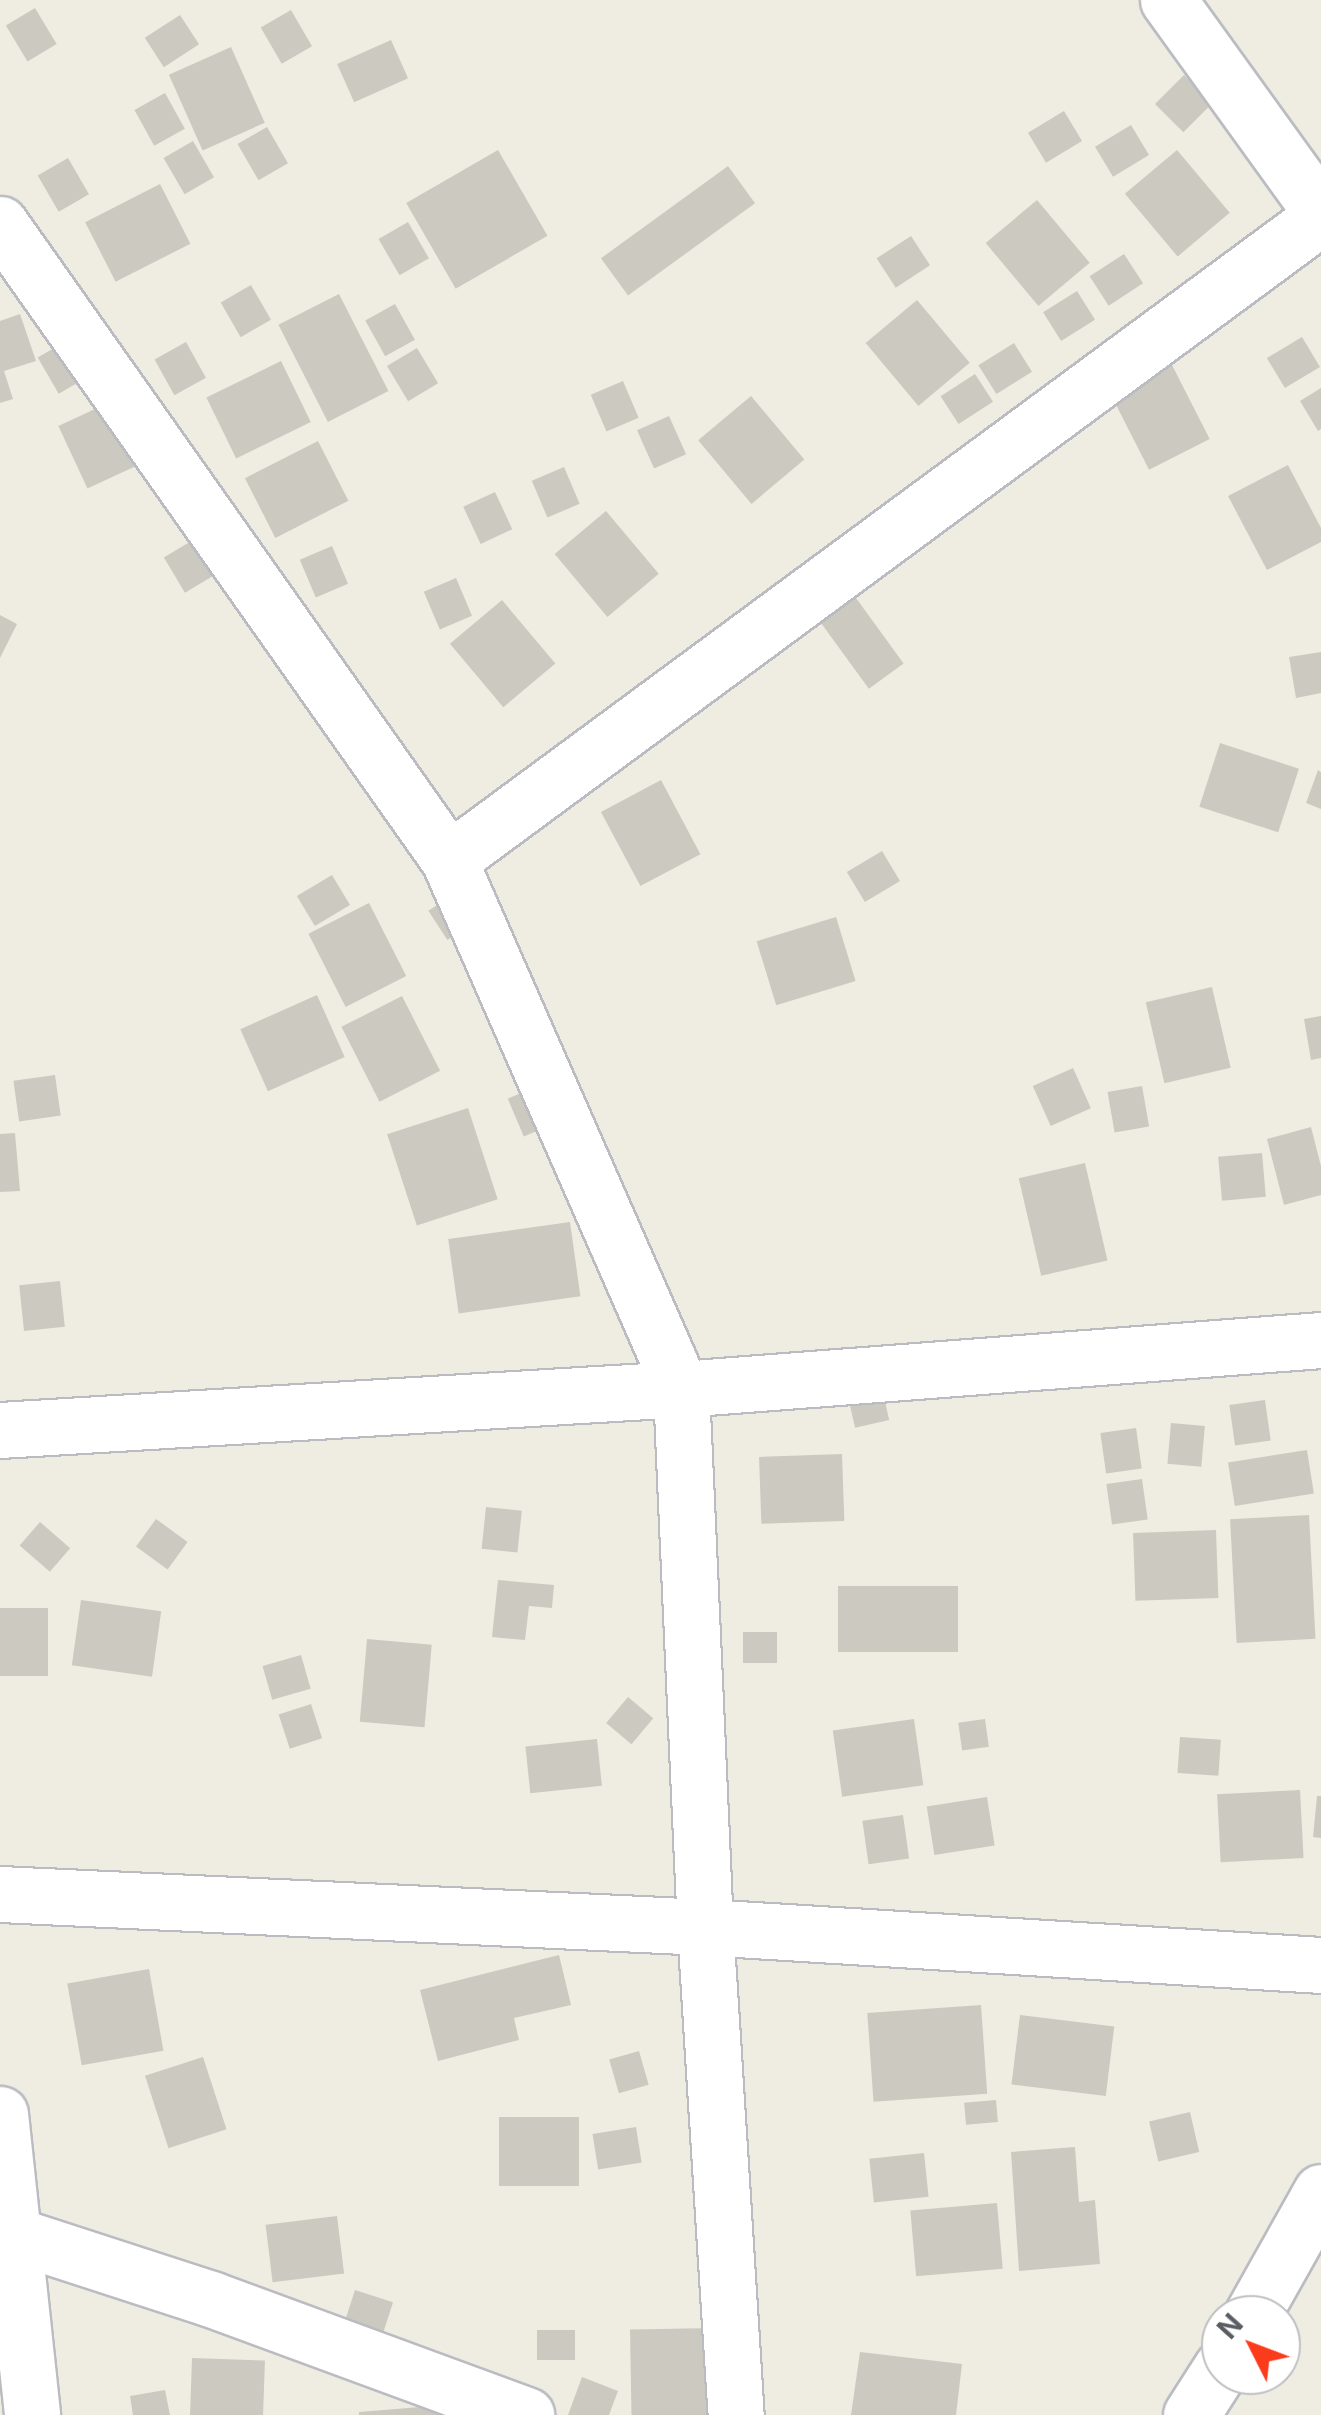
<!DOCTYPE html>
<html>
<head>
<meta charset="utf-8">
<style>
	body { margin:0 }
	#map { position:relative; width:1321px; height:2415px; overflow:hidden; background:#efede2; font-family:Inter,sans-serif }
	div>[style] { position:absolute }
	.building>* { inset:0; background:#ccc9c1; transform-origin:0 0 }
	.roads { filter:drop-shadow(2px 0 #babcc2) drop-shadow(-2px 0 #babcc2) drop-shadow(0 2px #babcc2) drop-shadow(0 -2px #babcc2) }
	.minor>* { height:55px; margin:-27.5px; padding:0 27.5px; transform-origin:27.5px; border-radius:27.5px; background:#fff }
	span { translate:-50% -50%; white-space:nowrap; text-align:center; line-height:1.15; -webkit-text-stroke:8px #fff; paint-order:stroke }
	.north { position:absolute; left:1201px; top:2295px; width:100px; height:100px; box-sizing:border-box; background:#fff; border:2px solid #bdbfc1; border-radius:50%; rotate:312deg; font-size:28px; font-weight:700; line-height:40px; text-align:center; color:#5a5e64 }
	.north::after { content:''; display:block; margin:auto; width:35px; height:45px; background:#fa3b1c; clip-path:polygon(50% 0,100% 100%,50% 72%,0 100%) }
</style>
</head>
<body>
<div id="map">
	<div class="building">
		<div style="left:35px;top:8px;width:42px;height:34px;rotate:59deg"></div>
		<div style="left:291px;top:10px;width:42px;height:35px;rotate:60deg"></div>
		<div style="left:180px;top:15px;width:35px;height:42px;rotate:57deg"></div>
		<div style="left:391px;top:40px;width:42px;height:59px;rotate:66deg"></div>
		<div style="left:231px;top:47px;width:83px;height:68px;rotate:66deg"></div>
		<div style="left:1184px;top:75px;width:40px;height:41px;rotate:45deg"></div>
		<div style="left:165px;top:93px;width:41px;height:35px;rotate:61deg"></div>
		<div style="left:1064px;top:111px;width:35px;height:42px;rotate:59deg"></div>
		<div style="left:1131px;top:125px;width:35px;height:42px;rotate:59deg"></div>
		<div style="left:267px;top:127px;width:42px;height:34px;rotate:60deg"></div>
		<div style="left:193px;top:141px;width:42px;height:34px;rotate:60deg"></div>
		<div style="left:498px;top:150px;width:99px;height:106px;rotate:60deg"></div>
		<div style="left:1177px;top:150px;width:82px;height:68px;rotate:50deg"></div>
		<div style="left:68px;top:158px;width:42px;height:35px;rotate:60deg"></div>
		<div style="left:728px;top:166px;width:46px;height:157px;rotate:54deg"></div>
		<div style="left:160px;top:184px;width:67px;height:84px;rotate:63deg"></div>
		<div style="left:1037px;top:200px;width:82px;height:67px;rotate:50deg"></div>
		<div style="left:408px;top:222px;width:42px;height:34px;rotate:60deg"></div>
		<div style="left:911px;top:236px;width:35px;height:41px;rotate:57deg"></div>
		<div style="left:1124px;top:254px;width:35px;height:41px;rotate:57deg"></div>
		<div style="left:251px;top:285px;width:40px;height:35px;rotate:60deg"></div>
		<div style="left:1077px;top:291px;width:34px;height:40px;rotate:58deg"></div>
		<div style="left:339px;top:294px;width:109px;height:68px;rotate:63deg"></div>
		<div style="left:917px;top:300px;width:82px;height:67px;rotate:50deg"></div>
		<div style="left:395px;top:304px;width:41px;height:34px;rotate:61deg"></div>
		<div style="clip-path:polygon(20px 314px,36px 361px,4px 371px,13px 399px,0 403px,0 321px)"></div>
		<div style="left:1302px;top:337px;width:35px;height:41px;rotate:59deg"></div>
		<div style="left:68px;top:340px;width:42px;height:35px;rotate:60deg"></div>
		<div style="left:186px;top:342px;width:41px;height:36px;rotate:61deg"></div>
		<div style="left:1014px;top:343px;width:34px;height:42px;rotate:58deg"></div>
		<div style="left:417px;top:348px;width:41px;height:35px;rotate:59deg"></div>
		<div style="left:281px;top:361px;width:68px;height:83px;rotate:64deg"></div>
		<div style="left:1172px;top:365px;width:83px;height:68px;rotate:63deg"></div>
		<div style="left:975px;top:374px;width:33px;height:41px;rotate:57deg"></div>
		<div style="left:623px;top:381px;width:40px;height:35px;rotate:67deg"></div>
		<div style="clip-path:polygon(1321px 388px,1321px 429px,1318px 431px,1300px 401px)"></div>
		<div style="left:751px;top:396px;width:83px;height:69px;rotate:50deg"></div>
		<div style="left:110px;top:402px;width:69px;height:57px;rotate:65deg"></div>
		<div style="left:669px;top:416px;width:42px;height:35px;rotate:66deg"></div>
		<div style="left:318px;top:441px;width:67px;height:82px;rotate:63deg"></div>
		<div style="clip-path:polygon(1288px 465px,1321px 528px,1321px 542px,1267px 570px,1228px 496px)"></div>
		<div style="left:564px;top:467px;width:40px;height:35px;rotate:67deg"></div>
		<div style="left:495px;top:492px;width:41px;height:35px;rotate:65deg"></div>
		<div style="left:606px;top:511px;width:82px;height:67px;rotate:50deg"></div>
		<div style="left:193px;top:540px;width:41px;height:34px;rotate:59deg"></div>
		<div style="left:332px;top:546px;width:41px;height:35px;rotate:67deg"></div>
		<div style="left:456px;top:578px;width:41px;height:35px;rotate:67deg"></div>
		<div style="left:856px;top:598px;width:81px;height:43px;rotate:54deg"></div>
		<div style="left:502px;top:600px;width:83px;height:68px;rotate:50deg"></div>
		<div style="clip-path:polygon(0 615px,17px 624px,0 658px)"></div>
		<div style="clip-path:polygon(1321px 652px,1321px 693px,1296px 698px,1289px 657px)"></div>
		<div style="left:1220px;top:743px;width:83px;height:67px;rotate:18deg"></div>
		<div style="clip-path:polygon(1318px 770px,1321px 772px,1321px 809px,1306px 803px)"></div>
		<div style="left:661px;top:780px;width:84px;height:68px;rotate:62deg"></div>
		<div style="left:882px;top:851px;width:35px;height:41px;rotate:59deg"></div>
		<div style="left:332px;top:875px;width:35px;height:41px;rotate:59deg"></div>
		<div style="left:451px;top:896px;width:35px;height:27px;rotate:57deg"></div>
		<div style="left:369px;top:903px;width:82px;height:68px;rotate:63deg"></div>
		<div style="left:836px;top:917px;width:67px;height:83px;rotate:73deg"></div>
		<div style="left:1212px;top:987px;width:83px;height:68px;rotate:77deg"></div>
		<div style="left:317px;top:995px;width:68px;height:84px;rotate:66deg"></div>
		<div style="left:402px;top:996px;width:84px;height:68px;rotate:63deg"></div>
		<div style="clip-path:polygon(1321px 1016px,1321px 1058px,1311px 1060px,1304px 1019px)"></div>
		<div style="left:1073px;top:1068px;width:44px;height:44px;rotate:66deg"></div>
		<div style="left:55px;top:1075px;width:41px;height:42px;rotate:82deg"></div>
		<div style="left:540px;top:1085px;width:41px;height:35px;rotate:67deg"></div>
		<div style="left:1142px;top:1086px;width:41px;height:35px;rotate:80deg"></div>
		<div style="left:468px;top:1108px;width:96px;height:85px;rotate:72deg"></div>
		<div style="clip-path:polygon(1311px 1127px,1321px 1166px,1321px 1195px,1284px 1205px,1267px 1139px)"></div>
		<div style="clip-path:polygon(15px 1133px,20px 1191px,0 1192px,0 1134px)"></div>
		<div style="left:1262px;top:1153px;width:44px;height:44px;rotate:85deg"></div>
		<div style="left:1085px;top:1163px;width:100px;height:68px;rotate:77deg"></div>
		<div style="left:570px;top:1222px;width:75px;height:123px;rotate:82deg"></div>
		<div style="left:60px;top:1281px;width:46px;height:41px;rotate:84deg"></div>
		<div style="left:880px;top:1380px;width:41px;height:35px;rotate:77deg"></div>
		<div style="left:1265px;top:1400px;width:41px;height:36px;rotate:82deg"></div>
		<div style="left:1171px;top:1423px;width:34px;height:41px;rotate:5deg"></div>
		<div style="left:1136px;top:1428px;width:41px;height:36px;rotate:82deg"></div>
		<div style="left:1307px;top:1450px;width:44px;height:80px;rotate:81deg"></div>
		<div style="left:842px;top:1454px;width:67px;height:83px;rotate:88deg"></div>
		<div style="left:1142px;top:1479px;width:41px;height:36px;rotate:82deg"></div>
		<div style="left:486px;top:1507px;width:36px;height:42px;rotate:6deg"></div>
		<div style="left:1309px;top:1515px;width:124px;height:79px;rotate:87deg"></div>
		<div style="left:156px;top:1519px;width:39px;height:34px;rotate:36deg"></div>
		<div style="left:40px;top:1522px;width:40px;height:31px;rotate:41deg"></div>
		<div style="left:1216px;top:1530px;width:68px;height:83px;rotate:88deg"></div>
		<div style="clip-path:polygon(498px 1580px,554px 1585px,552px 1608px,529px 1606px,525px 1640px,492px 1637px)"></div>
		<div style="left:958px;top:1586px;width:66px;height:120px;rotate:90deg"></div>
		<div style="left:81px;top:1600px;width:81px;height:66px;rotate:8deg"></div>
		<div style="left:0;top:1608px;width:48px;height:68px"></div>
		<div style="left:743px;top:1632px;width:34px;height:31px"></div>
		<div style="left:367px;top:1639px;width:65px;height:83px;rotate:5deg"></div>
		<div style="left:301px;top:1655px;width:35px;height:40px;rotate:74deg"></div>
		<div style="left:628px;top:1697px;width:33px;height:34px;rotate:40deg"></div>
		<div style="left:311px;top:1704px;width:36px;height:34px;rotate:72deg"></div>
		<div style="left:914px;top:1719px;width:67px;height:82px;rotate:82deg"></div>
		<div style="left:985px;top:1719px;width:28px;height:27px;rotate:82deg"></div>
		<div style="left:1180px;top:1737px;width:41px;height:36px;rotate:4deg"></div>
		<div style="left:597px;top:1739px;width:47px;height:72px;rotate:84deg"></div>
		<div style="left:1300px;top:1790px;width:68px;height:83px;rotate:87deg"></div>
		<div style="clip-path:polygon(1317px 1796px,1321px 1796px,1321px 1838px,1313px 1837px)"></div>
		<div style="left:987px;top:1797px;width:49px;height:61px;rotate:81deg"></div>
		<div style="left:903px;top:1815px;width:44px;height:41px;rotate:82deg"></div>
		<div style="clip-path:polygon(559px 1955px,571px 2005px,514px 2018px,519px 2040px,438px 2061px,420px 1990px)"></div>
		<div style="left:149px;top:1969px;width:83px;height:83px;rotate:80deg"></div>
		<div style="left:981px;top:2005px;width:89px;height:114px;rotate:86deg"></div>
		<div style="left:1020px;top:2015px;width:95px;height:70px;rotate:7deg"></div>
		<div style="left:639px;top:2051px;width:35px;height:31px;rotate:74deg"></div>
		<div style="left:203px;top:2057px;width:76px;height:61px;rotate:72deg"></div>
		<div style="left:996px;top:2100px;width:22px;height:32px;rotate:85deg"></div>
		<div style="left:1190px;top:2112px;width:41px;height:42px;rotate:77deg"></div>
		<div style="left:579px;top:2117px;width:69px;height:80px;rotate:90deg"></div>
		<div style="left:636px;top:2127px;width:36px;height:44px;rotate:81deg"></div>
		<div style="clip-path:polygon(1075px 2147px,1079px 2202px,1095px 2200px,1100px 2264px,1019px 2271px,1011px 2152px)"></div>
		<div style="left:924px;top:2153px;width:44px;height:55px;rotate:84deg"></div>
		<div style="left:997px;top:2203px;width:66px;height:87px;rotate:85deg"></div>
		<div style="left:337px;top:2216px;width:58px;height:72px;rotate:83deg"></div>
		<div style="left:355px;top:2290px;width:40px;height:38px;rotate:18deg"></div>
		<div style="left:714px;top:2328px;width:87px;height:84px;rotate:89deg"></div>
		<div style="left:537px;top:2330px;width:38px;height:30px"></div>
		<div style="clip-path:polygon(860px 2352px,962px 2364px,956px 2415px,851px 2415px)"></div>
		<div style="left:192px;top:2358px;width:73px;height:57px;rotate:2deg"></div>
		<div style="clip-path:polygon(582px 2377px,618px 2391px,609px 2415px,568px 2415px)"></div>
		<div style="clip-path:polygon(165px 2390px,170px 2415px,133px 2415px,130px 2396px)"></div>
		<div style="clip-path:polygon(444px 2405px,445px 2415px,359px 2415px,359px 2412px)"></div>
	</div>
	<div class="roads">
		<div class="minor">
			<div style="left:1168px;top:0;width:261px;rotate:54.2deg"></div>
			<div style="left:0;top:224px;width:779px;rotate:54.78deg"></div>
			<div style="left:449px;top:860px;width:578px;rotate:66.32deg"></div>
			<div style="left:681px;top:1389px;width:539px;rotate:87.45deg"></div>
			<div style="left:705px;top:1927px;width:489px;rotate:86.4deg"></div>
			<div style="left:449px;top:860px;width:1083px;rotate:-36.4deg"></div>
			<div style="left:0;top:1430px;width:682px;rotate:-3.45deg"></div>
			<div style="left:681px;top:1389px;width:642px;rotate:-4.38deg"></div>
			<div style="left:0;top:1894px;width:706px;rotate:2.68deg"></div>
			<div style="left:705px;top:1927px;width:617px;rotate:3.53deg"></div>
			<div style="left:0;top:2114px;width:303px;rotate:83.9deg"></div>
			<div style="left:11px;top:2234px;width:210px;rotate:18deg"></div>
			<div style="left:211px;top:2299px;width:336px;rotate:20.2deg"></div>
			<div style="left:1252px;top:2315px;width:141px;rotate:-60.7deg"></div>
			<div style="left:1191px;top:2415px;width:56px;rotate:-57.4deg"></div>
		</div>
	</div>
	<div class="north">N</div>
</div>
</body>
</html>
